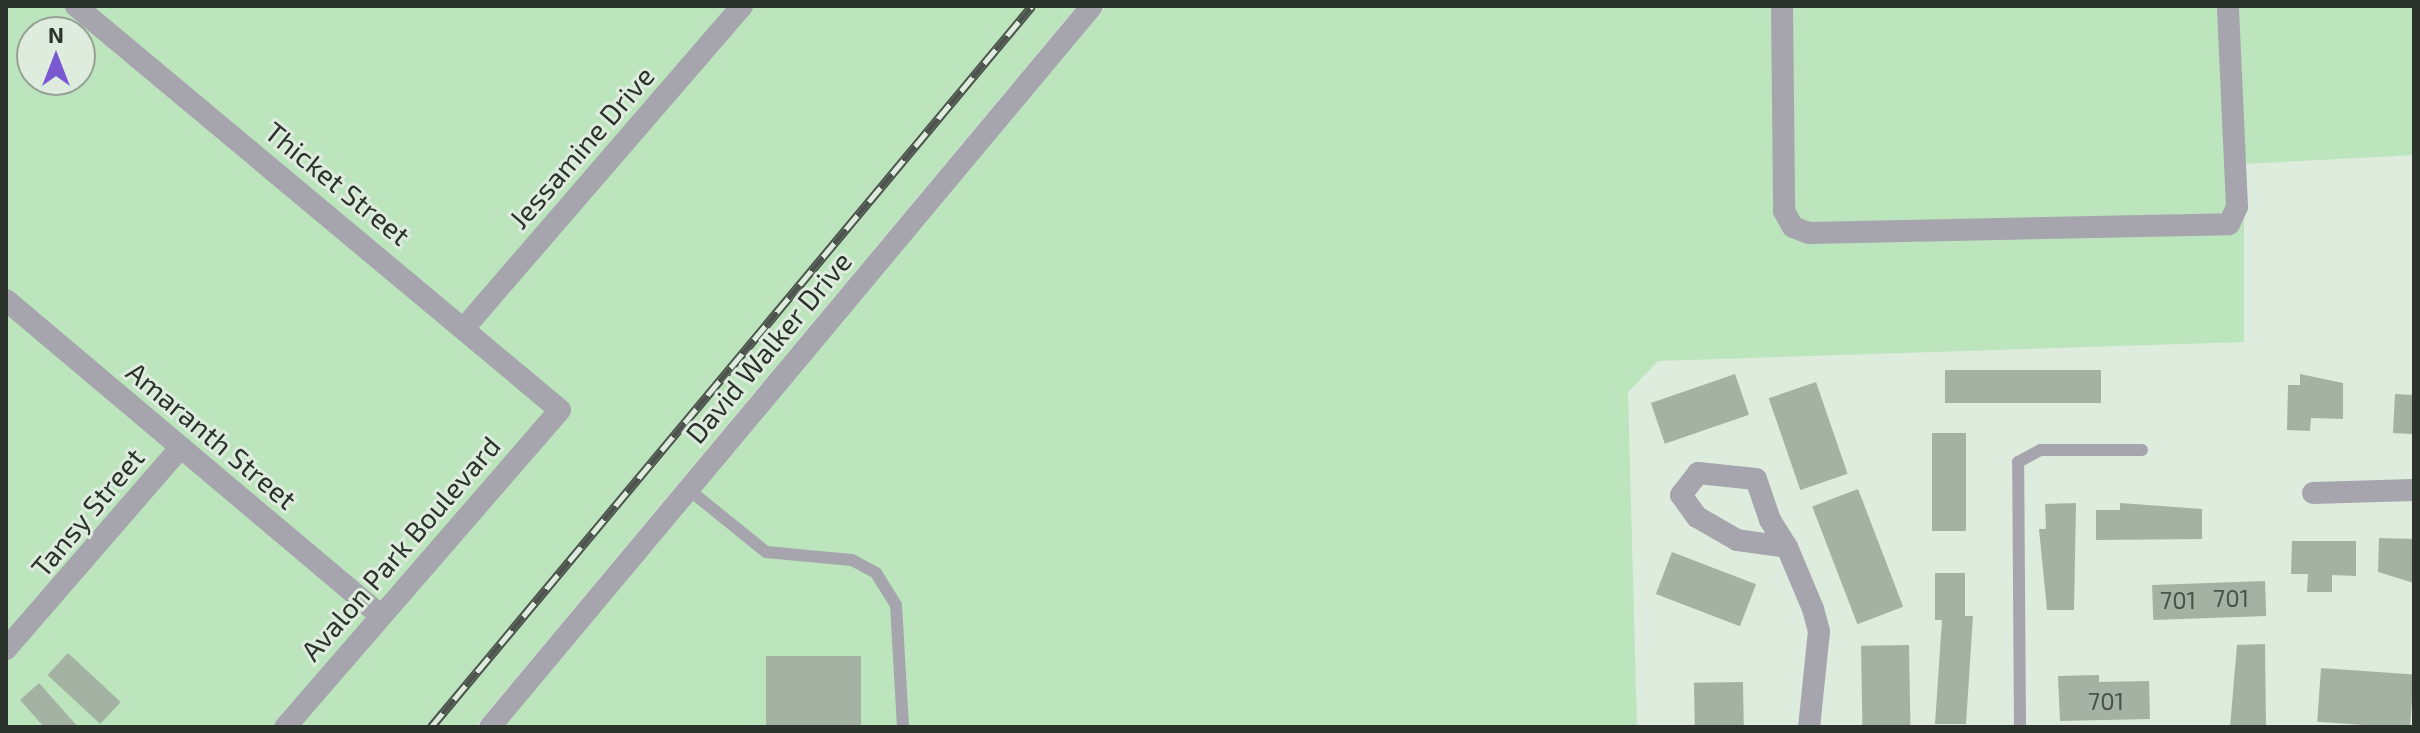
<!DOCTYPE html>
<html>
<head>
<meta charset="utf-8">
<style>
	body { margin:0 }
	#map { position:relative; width:2420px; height:733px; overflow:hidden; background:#ddecdd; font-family:"Exo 2",sans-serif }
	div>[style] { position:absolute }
	.green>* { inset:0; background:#bce4bd }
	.building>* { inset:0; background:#a4b2a4; transform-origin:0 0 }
	.service>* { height:12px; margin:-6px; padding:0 6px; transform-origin:6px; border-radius:6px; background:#a6a5ad }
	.minor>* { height:22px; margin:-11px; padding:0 11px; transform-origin:11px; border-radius:11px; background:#a6a5ad }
	.tertiary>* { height:22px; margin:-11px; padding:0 11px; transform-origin:11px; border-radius:11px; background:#a6a5ad }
	.rail>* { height:9px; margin-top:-4.5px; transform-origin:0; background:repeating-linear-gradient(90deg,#ddecdd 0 18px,#4d544d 0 36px); box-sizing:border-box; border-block:2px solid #4d544d }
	span { translate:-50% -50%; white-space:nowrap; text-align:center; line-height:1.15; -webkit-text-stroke:6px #ddecdd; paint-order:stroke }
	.number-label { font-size:24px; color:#4a524a }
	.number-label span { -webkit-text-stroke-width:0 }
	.street-label { font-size:28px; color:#2c322c }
	.frame { position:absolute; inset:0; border:8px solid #2c322c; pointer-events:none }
	.north { position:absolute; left:16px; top:16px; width:80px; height:80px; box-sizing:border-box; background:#ddecdd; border:2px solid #96a296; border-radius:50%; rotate:0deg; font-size:22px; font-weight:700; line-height:32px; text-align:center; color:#2c322c }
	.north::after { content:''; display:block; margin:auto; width:28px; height:36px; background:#7a58d1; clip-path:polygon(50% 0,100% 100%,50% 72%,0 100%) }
</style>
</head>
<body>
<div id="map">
	<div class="green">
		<div style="clip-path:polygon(evenodd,6px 6px,1077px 6px,475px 727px,6px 727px,6px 6px,32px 32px,80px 32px,80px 80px,32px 80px,32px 32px)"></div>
		<div style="clip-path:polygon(1106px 6px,2414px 6px,2414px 155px,2244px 164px,2244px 342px,1658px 361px,1628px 392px,1637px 727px,504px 727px)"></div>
	</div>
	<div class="building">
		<div style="left:2101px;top:370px;width:33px;height:156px;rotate:90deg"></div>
		<div style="left:1735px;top:374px;width:43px;height:89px;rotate:71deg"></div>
		<div style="clip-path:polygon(2300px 374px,2343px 383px,2343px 419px,2311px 418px,2310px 431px,2287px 430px,2288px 385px,2300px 385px)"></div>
		<div style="left:1816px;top:382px;width:97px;height:50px;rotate:71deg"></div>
		<div style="left:2395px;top:394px;width:19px;height:39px;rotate:3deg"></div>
		<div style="left:1932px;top:433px;width:34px;height:98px"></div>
		<div style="left:1858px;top:489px;width:126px;height:49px;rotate:69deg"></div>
		<div style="clip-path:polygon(2076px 503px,2074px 610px,2047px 610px,2039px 529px,2046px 529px,2045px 504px)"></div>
		<div style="clip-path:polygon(2120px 503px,2202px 509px,2202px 539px,2096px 540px,2096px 510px,2120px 510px)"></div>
		<div style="clip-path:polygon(2379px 538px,2414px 539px,2414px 583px,2378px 572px)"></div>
		<div style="clip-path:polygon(2292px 541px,2356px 541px,2356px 576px,2332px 575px,2332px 592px,2307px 592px,2308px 574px,2291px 574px)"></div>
		<div style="left:1672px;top:552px;width:90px;height:45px;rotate:21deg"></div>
		<div style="clip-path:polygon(1935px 573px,1965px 573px,1965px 616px,1973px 616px,1966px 724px,1935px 724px,1942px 620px,1935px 620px)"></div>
		<div style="left:2265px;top:581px;width:35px;height:113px;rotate:88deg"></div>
		<div style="clip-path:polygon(2265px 644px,2266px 727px,2230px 727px,2237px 645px)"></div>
		<div style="left:1909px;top:645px;width:82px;height:48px;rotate:89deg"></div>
		<div style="left:68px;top:653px;width:72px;height:30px;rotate:43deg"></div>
		<div style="left:766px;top:656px;width:95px;height:71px"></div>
		<div style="left:2321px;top:668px;width:93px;height:54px;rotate:4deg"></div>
		<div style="clip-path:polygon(2099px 675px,2099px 682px,2149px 681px,2150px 719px,2060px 721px,2058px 676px)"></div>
		<div style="left:1743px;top:682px;width:45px;height:49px;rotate:89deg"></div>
		<div style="clip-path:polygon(39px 683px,78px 727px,44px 727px,20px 700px)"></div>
	</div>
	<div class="service">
		<div style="left:688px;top:489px;width:100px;rotate:38.9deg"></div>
		<div style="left:766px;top:552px;width:86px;rotate:5.3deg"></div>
		<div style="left:852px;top:560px;width:27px;rotate:28deg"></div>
		<div style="left:876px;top:573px;width:38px;rotate:58deg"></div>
		<div style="left:896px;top:605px;width:122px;rotate:86.7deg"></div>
		<div style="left:2020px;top:727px;width:265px;rotate:-90.4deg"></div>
		<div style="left:2018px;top:462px;width:26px;rotate:-28deg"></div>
		<div style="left:2041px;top:450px;width:101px"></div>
	</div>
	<div class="minor">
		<div style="left:76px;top:6px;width:630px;rotate:39.85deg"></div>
		<div style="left:560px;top:410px;width:420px;rotate:130.9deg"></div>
		<div style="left:1782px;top:6px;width:205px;rotate:89.4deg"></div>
		<div style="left:1784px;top:211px;width:18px;rotate:61deg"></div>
		<div style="left:1793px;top:227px;width:17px;rotate:21deg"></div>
		<div style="left:1809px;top:233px;width:420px;rotate:-1.2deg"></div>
		<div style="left:2229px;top:224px;width:19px;rotate:-65deg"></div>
		<div style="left:2237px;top:207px;width:201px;rotate:-92.6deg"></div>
		<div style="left:6px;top:300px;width:489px;rotate:40.1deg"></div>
		<div style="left:465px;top:327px;width:424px;rotate:-49.2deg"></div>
		<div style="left:2313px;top:493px;width:101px;rotate:-1.7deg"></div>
		<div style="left:1787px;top:547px;width:50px;rotate:-172deg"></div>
		<div style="left:1737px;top:540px;width:46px;rotate:-150.1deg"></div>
		<div style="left:1697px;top:517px;width:27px;rotate:-126deg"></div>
		<div style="left:1681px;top:495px;width:28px;rotate:-52deg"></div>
		<div style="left:1698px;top:473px;width:58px;rotate:5.9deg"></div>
		<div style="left:1756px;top:479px;width:43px;rotate:71.1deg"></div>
		<div style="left:1770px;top:520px;width:32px;rotate:58deg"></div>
		<div style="left:1787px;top:547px;width:67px;rotate:67.2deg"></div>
		<div style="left:1813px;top:609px;width:23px;rotate:75deg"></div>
		<div style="left:1819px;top:631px;width:97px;rotate:95.9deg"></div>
		<div style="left:6px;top:649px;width:267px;rotate:-49.1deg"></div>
	</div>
	<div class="tertiary">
		<div style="left:490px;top:727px;width:939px;rotate:-50.14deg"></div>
	</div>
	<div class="rail">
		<div style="left:431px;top:727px;width:939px;rotate:-50.19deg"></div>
	</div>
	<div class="number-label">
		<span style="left:2231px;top:598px">701</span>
		<span style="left:2178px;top:600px">701</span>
		<span style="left:2106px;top:701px">701</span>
	</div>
	<div class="street-label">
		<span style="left:581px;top:147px;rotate:-49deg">Jessamine Drive</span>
		<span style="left:338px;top:183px;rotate:39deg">Thicket Street</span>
		<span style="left:768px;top:347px;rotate:-50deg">David Walker Drive</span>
		<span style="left:212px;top:435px;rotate:40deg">Amaranth Street</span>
		<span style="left:87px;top:512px;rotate:-50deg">Tansy Street</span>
		<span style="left:400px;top:548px;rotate:-49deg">Avalon Park Boulevard</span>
	</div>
	<div class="frame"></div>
	<div class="north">N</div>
</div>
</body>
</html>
